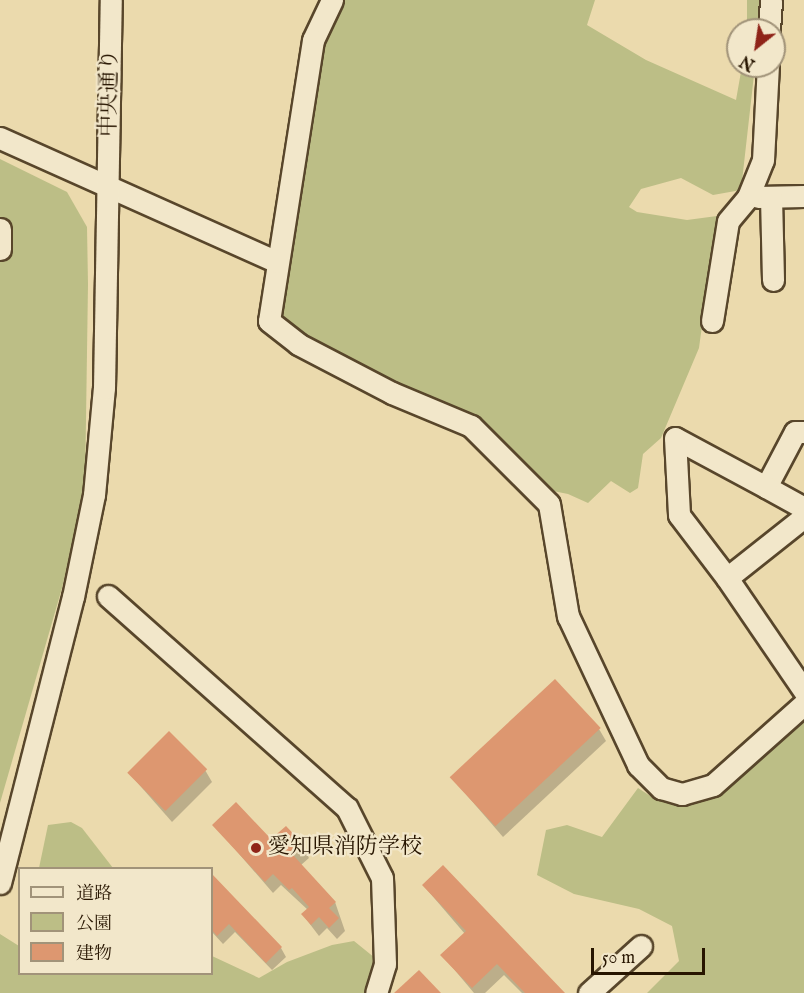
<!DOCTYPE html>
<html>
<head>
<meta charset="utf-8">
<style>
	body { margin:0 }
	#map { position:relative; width:804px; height:993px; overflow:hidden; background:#ebdaad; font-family:"IM FELL English","Noto Serif JP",serif }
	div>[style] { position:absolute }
	.green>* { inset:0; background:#bcbe86; transform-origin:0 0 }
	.shadow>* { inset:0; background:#0003 }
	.building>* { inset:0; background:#dd9770; transform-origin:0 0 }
	.roads { filter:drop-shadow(2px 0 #58462b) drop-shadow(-2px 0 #58462b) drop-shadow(0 2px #58462b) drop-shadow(0 -2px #58462b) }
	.minor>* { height:21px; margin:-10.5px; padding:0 10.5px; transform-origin:10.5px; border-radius:10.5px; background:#f2e7ca }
	.dots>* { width:16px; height:16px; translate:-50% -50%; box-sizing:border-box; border:3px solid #f2e7ca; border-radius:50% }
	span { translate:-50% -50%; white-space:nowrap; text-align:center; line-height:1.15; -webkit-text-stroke:4.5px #f2e7ca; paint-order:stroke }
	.street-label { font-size:22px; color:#271500 }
	.poi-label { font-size:22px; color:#271500 }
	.left { translate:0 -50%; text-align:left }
	.legend { position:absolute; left:18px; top:867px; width:195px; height:108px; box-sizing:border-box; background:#f2e7ca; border:2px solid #a19379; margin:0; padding:8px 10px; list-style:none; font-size:18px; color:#271500 }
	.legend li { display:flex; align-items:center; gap:12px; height:30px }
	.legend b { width:30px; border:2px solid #a19379 }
	.north { position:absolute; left:726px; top:18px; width:60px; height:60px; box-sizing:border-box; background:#f2e7ca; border:2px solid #a19379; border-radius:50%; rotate:210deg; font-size:16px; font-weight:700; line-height:24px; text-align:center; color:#271500 }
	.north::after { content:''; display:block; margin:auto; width:21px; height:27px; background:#8f2418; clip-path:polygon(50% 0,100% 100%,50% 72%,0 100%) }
	.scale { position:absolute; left:591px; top:948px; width:114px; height:27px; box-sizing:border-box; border:3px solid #271500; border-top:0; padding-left:8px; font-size:18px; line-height:21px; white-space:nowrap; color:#271500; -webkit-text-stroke:4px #f2e7ca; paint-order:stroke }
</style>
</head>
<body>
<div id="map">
	<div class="green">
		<div style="clip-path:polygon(338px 0,595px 0,587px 25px,646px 60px,736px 100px,742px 66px,755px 66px,741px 190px,713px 195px,681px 178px,641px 189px,629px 207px,637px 212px,687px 220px,717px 216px,699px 348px,661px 438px,643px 454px,638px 488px,630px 493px,611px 481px,588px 503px,568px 494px,538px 488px,471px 424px,272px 320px,315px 41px)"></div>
		<div style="left:747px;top:0;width:15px;height:30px"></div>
		<div style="clip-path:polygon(0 159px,67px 192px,87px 227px,88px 284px,85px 487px,62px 588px,0 803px)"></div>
		<div style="clip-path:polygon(804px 710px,804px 993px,647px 993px,679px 961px,672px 926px,639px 909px,574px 894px,537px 875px,546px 830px,567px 825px,602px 837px,638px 788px,658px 801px,694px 804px)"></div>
		<div style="clip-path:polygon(71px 822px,82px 828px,113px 868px,39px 868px,48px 825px)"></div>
		<div style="clip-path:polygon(0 934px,19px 946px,20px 974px,212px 974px,212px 956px,259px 978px,287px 962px,332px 945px,354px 941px,375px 958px,366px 993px,0 993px)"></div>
	</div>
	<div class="shadow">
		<div style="clip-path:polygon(599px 729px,606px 741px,503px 837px,451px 777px)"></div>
		<div style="clip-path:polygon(205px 770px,212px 782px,172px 822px,128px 772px)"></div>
		<div style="clip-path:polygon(214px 825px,271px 842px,302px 846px,309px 858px,301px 865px,335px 902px,345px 931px,337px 939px,327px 928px,319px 936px,303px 915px,308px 910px,281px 885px,273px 893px)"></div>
		<div style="clip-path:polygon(213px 878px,281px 948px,286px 957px,272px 970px,235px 932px,223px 944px,212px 932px,212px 918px,216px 914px,212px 909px)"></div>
		<div style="clip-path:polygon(423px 885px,562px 993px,522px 993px,504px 975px,485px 993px,474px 993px,442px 955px,465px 934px)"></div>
	</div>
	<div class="building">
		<div style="left:555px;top:679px;width:67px;height:144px;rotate:47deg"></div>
		<div style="left:169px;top:731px;width:54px;height:59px;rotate:45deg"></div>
		<div style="clip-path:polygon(236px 802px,271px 839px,286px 826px,304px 845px,293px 855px,336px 902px,329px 908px,339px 918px,329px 928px,319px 917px,311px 925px,301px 914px,309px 907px,292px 888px,289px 890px,273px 874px,265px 882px,212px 825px)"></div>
		<div style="clip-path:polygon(443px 865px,565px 993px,525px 993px,497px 964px,472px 988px,440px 955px,466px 931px,422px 885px)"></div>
		<div style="clip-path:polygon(212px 874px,282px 947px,266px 963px,229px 924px,217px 936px,212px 930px)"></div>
		<div style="clip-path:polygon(419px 970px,441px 993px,394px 993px)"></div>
	</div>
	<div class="roads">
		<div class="minor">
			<div style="left:332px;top:0;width:44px;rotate:115.4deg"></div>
			<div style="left:313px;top:40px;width:284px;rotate:98.9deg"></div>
			<div style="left:269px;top:321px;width:37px;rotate:38deg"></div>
			<div style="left:298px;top:344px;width:106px;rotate:27.5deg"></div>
			<div style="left:392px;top:393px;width:86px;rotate:22.7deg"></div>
			<div style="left:471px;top:426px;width:110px;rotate:45deg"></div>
			<div style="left:549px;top:504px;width:114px;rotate:80.4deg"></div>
			<div style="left:568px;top:616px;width:165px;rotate:64.8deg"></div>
			<div style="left:638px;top:765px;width:33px;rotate:45deg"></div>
			<div style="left:661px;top:788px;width:22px;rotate:16deg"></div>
			<div style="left:682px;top:794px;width:32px;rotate:-16deg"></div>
			<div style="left:713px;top:785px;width:122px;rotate:-41.7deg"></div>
			<div style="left:769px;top:30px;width:30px;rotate:-86deg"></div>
			<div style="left:0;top:138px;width:303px;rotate:24.1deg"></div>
			<div style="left:758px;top:197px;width:46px;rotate:-1.2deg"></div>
			<div style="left:771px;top:197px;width:83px;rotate:88.6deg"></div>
			<div style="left:0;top:229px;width:20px;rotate:90deg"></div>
			<div style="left:712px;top:321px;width:101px;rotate:-80.9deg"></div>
			<div style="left:728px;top:221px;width:31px;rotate:-50deg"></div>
			<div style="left:748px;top:197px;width:40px;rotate:-68deg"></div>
			<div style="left:763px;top:160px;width:94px;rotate:-87deg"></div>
			<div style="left:804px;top:432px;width:9px;rotate:180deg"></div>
			<div style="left:795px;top:432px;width:62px;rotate:117.8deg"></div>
			<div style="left:766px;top:487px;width:43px;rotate:28.9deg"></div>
			<div style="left:766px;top:487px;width:103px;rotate:-151.7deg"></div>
			<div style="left:675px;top:438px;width:77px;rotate:87deg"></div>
			<div style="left:679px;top:515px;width:79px;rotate:52.7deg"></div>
			<div style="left:727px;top:578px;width:98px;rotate:-38.4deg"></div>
			<div style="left:727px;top:578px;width:137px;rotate:55.7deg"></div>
			<div style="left:108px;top:596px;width:319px;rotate:41.6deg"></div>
			<div style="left:347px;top:808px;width:78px;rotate:63.4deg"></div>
			<div style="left:382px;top:878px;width:86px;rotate:88deg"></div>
			<div style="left:385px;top:964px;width:30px;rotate:107deg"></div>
			<div style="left:0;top:883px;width:295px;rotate:-75.7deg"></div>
			<div style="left:73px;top:597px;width:104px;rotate:-78.4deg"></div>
			<div style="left:94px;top:495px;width:107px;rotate:-84.7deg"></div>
			<div style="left:104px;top:388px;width:388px;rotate:-89deg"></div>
			<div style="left:589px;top:993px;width:70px;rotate:-42.1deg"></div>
		</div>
	</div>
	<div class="dots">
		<div style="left:256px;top:848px;background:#8f2418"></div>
	</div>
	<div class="street-label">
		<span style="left:110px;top:93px;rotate:-89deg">中央通り</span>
	</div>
	<div class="poi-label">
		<span class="left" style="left:268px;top:848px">愛知県消防学校</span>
	</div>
	<ul class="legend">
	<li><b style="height:8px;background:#f2e7ca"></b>道路</li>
	<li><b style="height:16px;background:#bcbe86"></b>公園</li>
	<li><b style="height:16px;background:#dd9770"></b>建物</li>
	</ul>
	<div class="north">N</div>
	<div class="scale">50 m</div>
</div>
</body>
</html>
